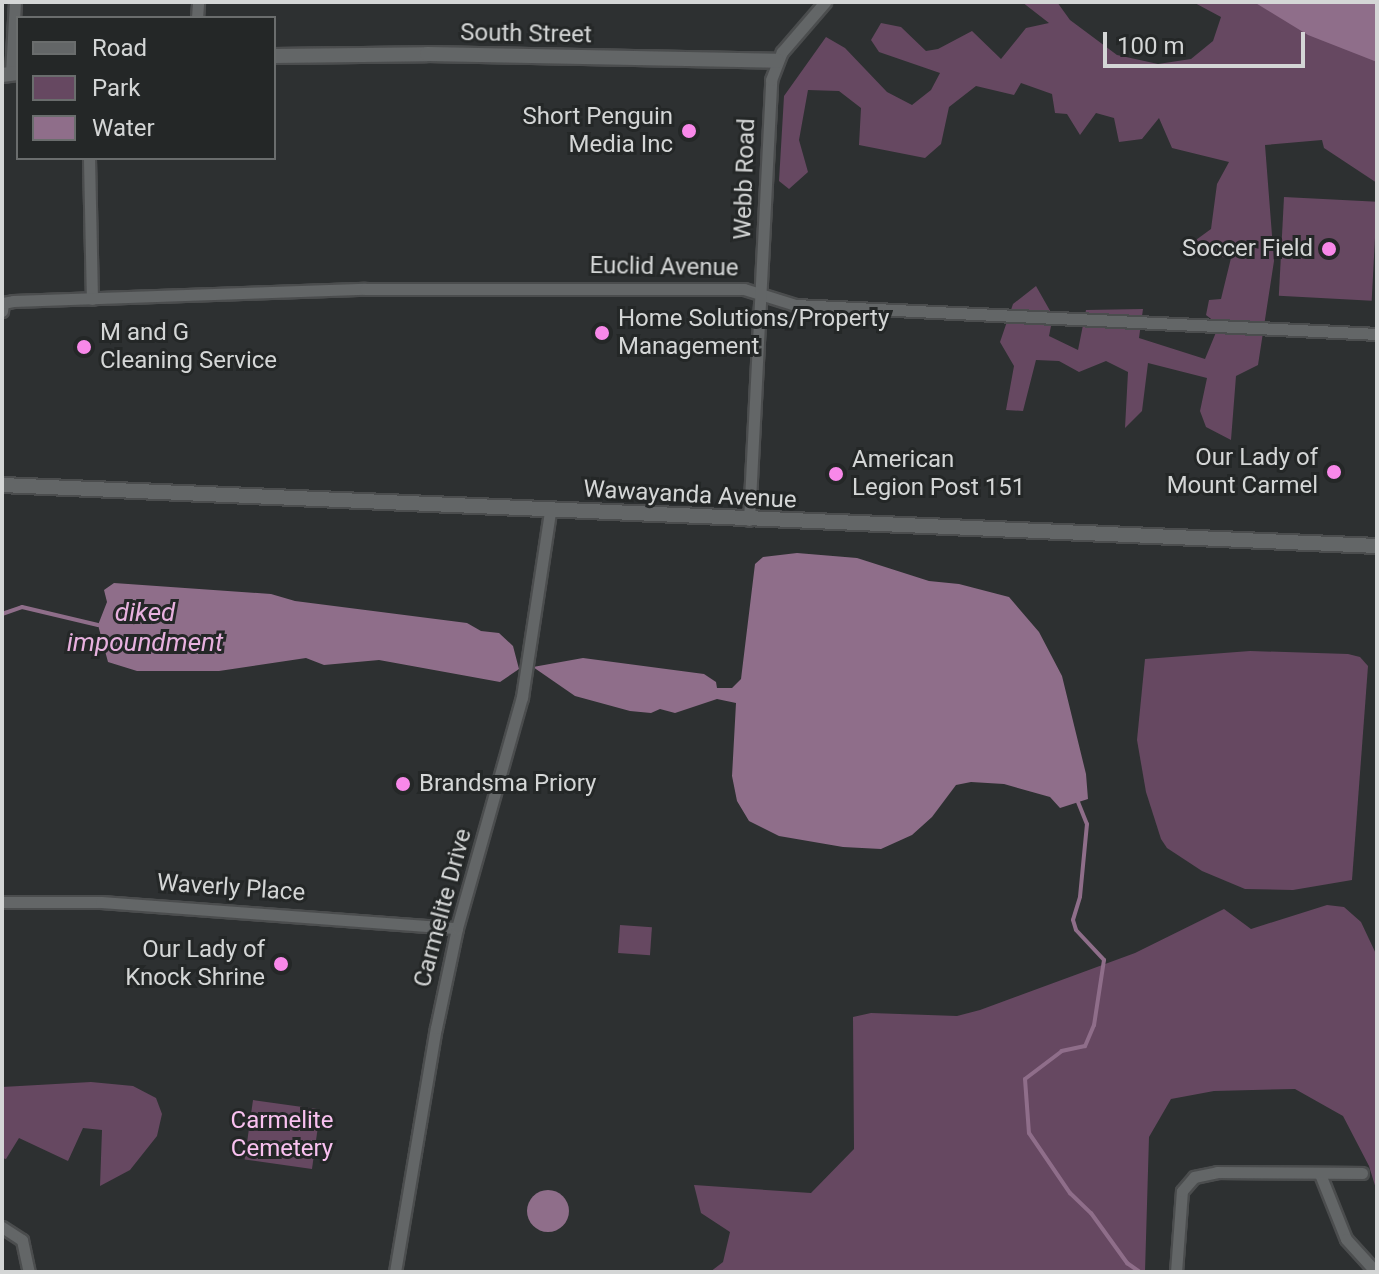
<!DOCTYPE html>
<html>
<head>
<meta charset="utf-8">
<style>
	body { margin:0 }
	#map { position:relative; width:1379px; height:1274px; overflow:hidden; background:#2d3031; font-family:Roboto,sans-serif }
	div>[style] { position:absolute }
	.green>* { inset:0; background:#664861; transform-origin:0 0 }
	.water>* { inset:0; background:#8f6e8a }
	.round { border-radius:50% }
	.stream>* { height:4px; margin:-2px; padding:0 2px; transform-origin:2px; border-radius:2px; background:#8f6e8a }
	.roads { filter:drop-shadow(2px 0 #4b4d4e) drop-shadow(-2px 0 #4b4d4e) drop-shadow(0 2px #4b4d4e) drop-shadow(0 -2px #4b4d4e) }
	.minor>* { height:11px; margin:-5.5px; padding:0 5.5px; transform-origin:5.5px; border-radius:5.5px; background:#636667 }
	.tertiary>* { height:14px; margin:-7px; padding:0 7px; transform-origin:7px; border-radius:7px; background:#636667 }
	.dots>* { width:22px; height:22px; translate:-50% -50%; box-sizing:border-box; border:4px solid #242727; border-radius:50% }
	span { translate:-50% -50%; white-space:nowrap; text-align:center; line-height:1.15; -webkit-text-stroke:6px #242727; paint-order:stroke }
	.street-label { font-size:24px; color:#d4d6d6 }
	.poi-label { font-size:24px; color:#d4d6d6 }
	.right { translate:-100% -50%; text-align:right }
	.left { translate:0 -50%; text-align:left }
	.park-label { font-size:24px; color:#f9c1f0 }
	.water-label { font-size:26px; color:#e8b1df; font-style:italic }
	.frame { position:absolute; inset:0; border:4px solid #d4d6d6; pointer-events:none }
	.legend { position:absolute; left:16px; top:16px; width:260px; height:144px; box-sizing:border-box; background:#242727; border:2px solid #6a6d6d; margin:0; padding:10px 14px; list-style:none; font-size:24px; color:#d4d6d6 }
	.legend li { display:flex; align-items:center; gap:16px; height:40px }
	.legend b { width:40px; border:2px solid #6a6d6d }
	.scale { position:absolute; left:1103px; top:32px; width:202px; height:36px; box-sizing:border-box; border:4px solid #d4d6d6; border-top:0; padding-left:10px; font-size:24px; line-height:28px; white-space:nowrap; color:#d4d6d6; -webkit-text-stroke:6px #242727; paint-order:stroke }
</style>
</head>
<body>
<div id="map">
	<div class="green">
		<div style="clip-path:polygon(1022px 2px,1057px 2px,1070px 20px,1117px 55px,1158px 64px,1191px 59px,1213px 41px,1221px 17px,1193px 2px,1377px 2px,1377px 183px,1324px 148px,1322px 140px,1265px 145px,1274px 261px,1258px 365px,1236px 376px,1231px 440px,1206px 427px,1200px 411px,1207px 378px,1148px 363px,1142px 411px,1125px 428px,1128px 372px,1106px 361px,1079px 372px,1059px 361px,1036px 360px,1023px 411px,1006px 410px,1014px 366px,1000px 342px,1013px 304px,1036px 286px,1053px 316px,1049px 336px,1078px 350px,1086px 310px,1143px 309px,1139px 338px,1205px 359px,1219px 325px,1206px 315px,1209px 300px,1221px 299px,1231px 258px,1203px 255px,1189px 245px,1211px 229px,1217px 184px,1229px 162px,1172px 148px,1159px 118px,1142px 139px,1119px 142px,1114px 118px,1096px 113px,1080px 135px,1067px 114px,1055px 113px,1052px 94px,1021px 83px,1014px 95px,976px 86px,949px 107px,941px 144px,925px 158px,859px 145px,861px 108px,839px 91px,808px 90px,799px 140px,808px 172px,789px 189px,779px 181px,784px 96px,826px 37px,845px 48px,887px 92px,912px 105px,931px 90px,940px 73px,879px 52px,871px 40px,881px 23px,901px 27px,926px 51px,938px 49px,972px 31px,1001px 59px,1026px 28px,1049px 23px)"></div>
		<div style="left:1284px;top:197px;width:93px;height:99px;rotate:3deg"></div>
		<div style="clip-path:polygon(1250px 651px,1348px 654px,1360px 657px,1368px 666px,1352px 880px,1293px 890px,1245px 889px,1202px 871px,1167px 848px,1161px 839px,1146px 792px,1137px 740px,1145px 659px)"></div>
		<div style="clip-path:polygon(1327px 905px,1344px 907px,1361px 922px,1377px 956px,1377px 1192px,1369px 1166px,1343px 1116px,1295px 1089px,1214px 1091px,1171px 1099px,1149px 1137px,1145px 1272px,710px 1272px,723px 1262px,730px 1232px,701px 1213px,694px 1185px,811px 1193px,854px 1149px,853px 1017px,871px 1013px,957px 1016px,980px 1010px,1135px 953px,1224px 909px,1251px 929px)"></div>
		<div style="left:620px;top:925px;width:32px;height:28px;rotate:4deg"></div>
		<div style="clip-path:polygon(91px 1082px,133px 1086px,156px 1098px,162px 1114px,157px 1136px,130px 1170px,100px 1186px,102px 1130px,83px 1128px,68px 1161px,19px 1138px,6px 1159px,2px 1158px,2px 1087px)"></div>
		<div style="left:253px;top:1100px;width:68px;height:60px;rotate:8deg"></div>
	</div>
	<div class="water">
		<div style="clip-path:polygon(1254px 2px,1377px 2px,1377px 62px,1308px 35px)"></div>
		<div style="clip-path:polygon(797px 553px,857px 558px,929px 581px,959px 584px,1009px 597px,1039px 632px,1062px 676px,1086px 774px,1088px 799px,1060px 808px,1050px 797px,1004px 784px,971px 782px,956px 785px,932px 817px,912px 835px,881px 849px,843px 847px,779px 836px,749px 821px,737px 801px,732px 776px,736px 703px,717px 699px,675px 713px,660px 709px,651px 713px,630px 711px,575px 696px,533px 667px,583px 658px,704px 674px,716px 682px,717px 688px,732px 688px,741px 679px,755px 564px,763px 557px)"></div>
		<div style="clip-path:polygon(114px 583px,271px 594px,295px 601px,467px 623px,481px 631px,499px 633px,513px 646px,519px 669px,500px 682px,379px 660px,324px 665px,306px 658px,219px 671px,137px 671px,108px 662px,98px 625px,107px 602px,104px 590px)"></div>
		<div class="round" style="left:527px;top:1190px;width:42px;height:42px"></div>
	</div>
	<div class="stream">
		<div style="left:2px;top:614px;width:21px;rotate:-19deg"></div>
		<div style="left:22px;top:607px;width:78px;rotate:13.3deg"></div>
		<div style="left:1078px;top:802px;width:24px;rotate:68deg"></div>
		<div style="left:1087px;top:824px;width:73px;rotate:95.5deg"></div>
		<div style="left:1080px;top:897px;width:24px;rotate:107deg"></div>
		<div style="left:1073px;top:920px;width:10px;rotate:73deg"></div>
		<div style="left:1076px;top:930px;width:41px;rotate:47deg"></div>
		<div style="left:1104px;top:960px;width:66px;rotate:98.7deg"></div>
		<div style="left:1094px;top:1025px;width:23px;rotate:113deg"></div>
		<div style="left:1085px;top:1046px;width:24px;rotate:168deg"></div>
		<div style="left:1062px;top:1051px;width:46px;rotate:142.9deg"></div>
		<div style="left:1025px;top:1079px;width:54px;rotate:85.8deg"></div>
		<div style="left:1029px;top:1133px;width:73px;rotate:55.7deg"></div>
		<div style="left:1070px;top:1193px;width:29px;rotate:44deg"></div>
		<div style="left:1091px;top:1213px;width:62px;rotate:54.2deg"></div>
		<div style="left:1127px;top:1263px;width:16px;rotate:35deg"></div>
	</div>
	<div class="roads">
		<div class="minor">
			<div style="left:197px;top:18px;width:16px;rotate:-86deg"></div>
			<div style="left:11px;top:73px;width:71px;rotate:-86.8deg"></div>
			<div style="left:89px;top:158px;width:141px;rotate:88.8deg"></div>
			<div style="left:2px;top:311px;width:8px;rotate:-83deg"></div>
			<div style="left:3px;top:303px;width:10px;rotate:-11deg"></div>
			<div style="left:13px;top:301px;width:352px;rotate:-2deg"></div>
			<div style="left:365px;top:289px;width:379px"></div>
			<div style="left:744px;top:289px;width:53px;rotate:17.4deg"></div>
			<div style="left:795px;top:305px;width:583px;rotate:2.85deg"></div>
			<div style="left:749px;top:520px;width:441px;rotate:-87.1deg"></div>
			<div style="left:771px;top:80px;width:30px;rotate:-69deg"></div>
			<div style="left:782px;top:52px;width:66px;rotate:-49.3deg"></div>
			<div style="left:2px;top:902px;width:99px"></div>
			<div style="left:101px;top:902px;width:357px;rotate:4.2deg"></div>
			<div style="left:1320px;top:1174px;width:70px;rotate:68.2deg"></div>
			<div style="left:1346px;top:1239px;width:45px;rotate:47.7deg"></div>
			<div style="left:2px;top:1227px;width:24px;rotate:33deg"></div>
			<div style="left:22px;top:1240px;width:33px;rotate:78deg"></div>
			<div style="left:395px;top:1272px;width:247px;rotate:-80.5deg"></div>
			<div style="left:436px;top:1028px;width:102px;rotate:-78.1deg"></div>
			<div style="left:457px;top:928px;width:240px;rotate:-74.3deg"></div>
			<div style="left:522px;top:697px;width:188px;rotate:-81.4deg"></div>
			<div style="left:1176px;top:1272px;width:81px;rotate:-85.8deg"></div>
			<div style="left:1182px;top:1191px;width:18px;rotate:-49deg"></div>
			<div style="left:1194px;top:1177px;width:24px;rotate:-12deg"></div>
			<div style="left:1217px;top:1172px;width:145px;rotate:0.4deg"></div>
		</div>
		<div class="tertiary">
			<div style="left:274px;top:56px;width:153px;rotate:-0.7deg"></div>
			<div style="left:427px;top:54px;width:350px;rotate:1.1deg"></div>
			<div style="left:2px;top:75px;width:16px;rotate:-7deg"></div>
			<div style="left:2px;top:485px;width:1376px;rotate:2.54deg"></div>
		</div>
	</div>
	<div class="dots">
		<div style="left:689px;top:131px;background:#f888e9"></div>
		<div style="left:1329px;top:249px;background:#f888e9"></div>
		<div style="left:602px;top:333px;background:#f888e9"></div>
		<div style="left:84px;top:347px;background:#f888e9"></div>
		<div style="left:1334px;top:472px;background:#f888e9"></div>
		<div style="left:836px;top:474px;background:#f888e9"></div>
		<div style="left:403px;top:784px;background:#f888e9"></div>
		<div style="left:281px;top:964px;background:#f888e9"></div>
	</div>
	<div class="street-label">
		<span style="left:526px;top:34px;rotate:1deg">South Street</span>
		<span style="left:745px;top:179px;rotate:-88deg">Webb Road</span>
		<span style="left:664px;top:267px;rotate:1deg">Euclid Avenue</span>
		<span style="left:690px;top:495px;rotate:3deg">Wawayanda Avenue</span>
		<span style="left:231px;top:888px;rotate:4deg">Waverly Place</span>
		<span style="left:443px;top:908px;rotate:-75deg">Carmelite Drive</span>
	</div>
	<div class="poi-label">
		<span class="right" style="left:673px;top:131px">Short Penguin<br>Media Inc</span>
		<span class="right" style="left:1313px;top:249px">Soccer Field</span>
		<span class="left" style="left:618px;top:333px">Home Solutions/Property<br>Management</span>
		<span class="left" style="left:100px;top:347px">M and G<br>Cleaning Service</span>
		<span class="right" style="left:1318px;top:472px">Our Lady of<br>Mount Carmel</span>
		<span class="left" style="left:852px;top:474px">American<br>Legion Post 151</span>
		<span class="left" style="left:419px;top:784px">Brandsma Priory</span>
		<span class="right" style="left:265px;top:964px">Our Lady of<br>Knock Shrine</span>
	</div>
	<div class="park-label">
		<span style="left:282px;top:1135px">Carmelite<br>Cemetery</span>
	</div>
	<div class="water-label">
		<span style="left:145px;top:628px">diked<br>impoundment</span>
	</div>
	<div class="frame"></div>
	<ul class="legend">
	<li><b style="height:10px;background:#636667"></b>Road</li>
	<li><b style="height:22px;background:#664861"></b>Park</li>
	<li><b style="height:22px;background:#8f6e8a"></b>Water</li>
	</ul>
	<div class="scale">100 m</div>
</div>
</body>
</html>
